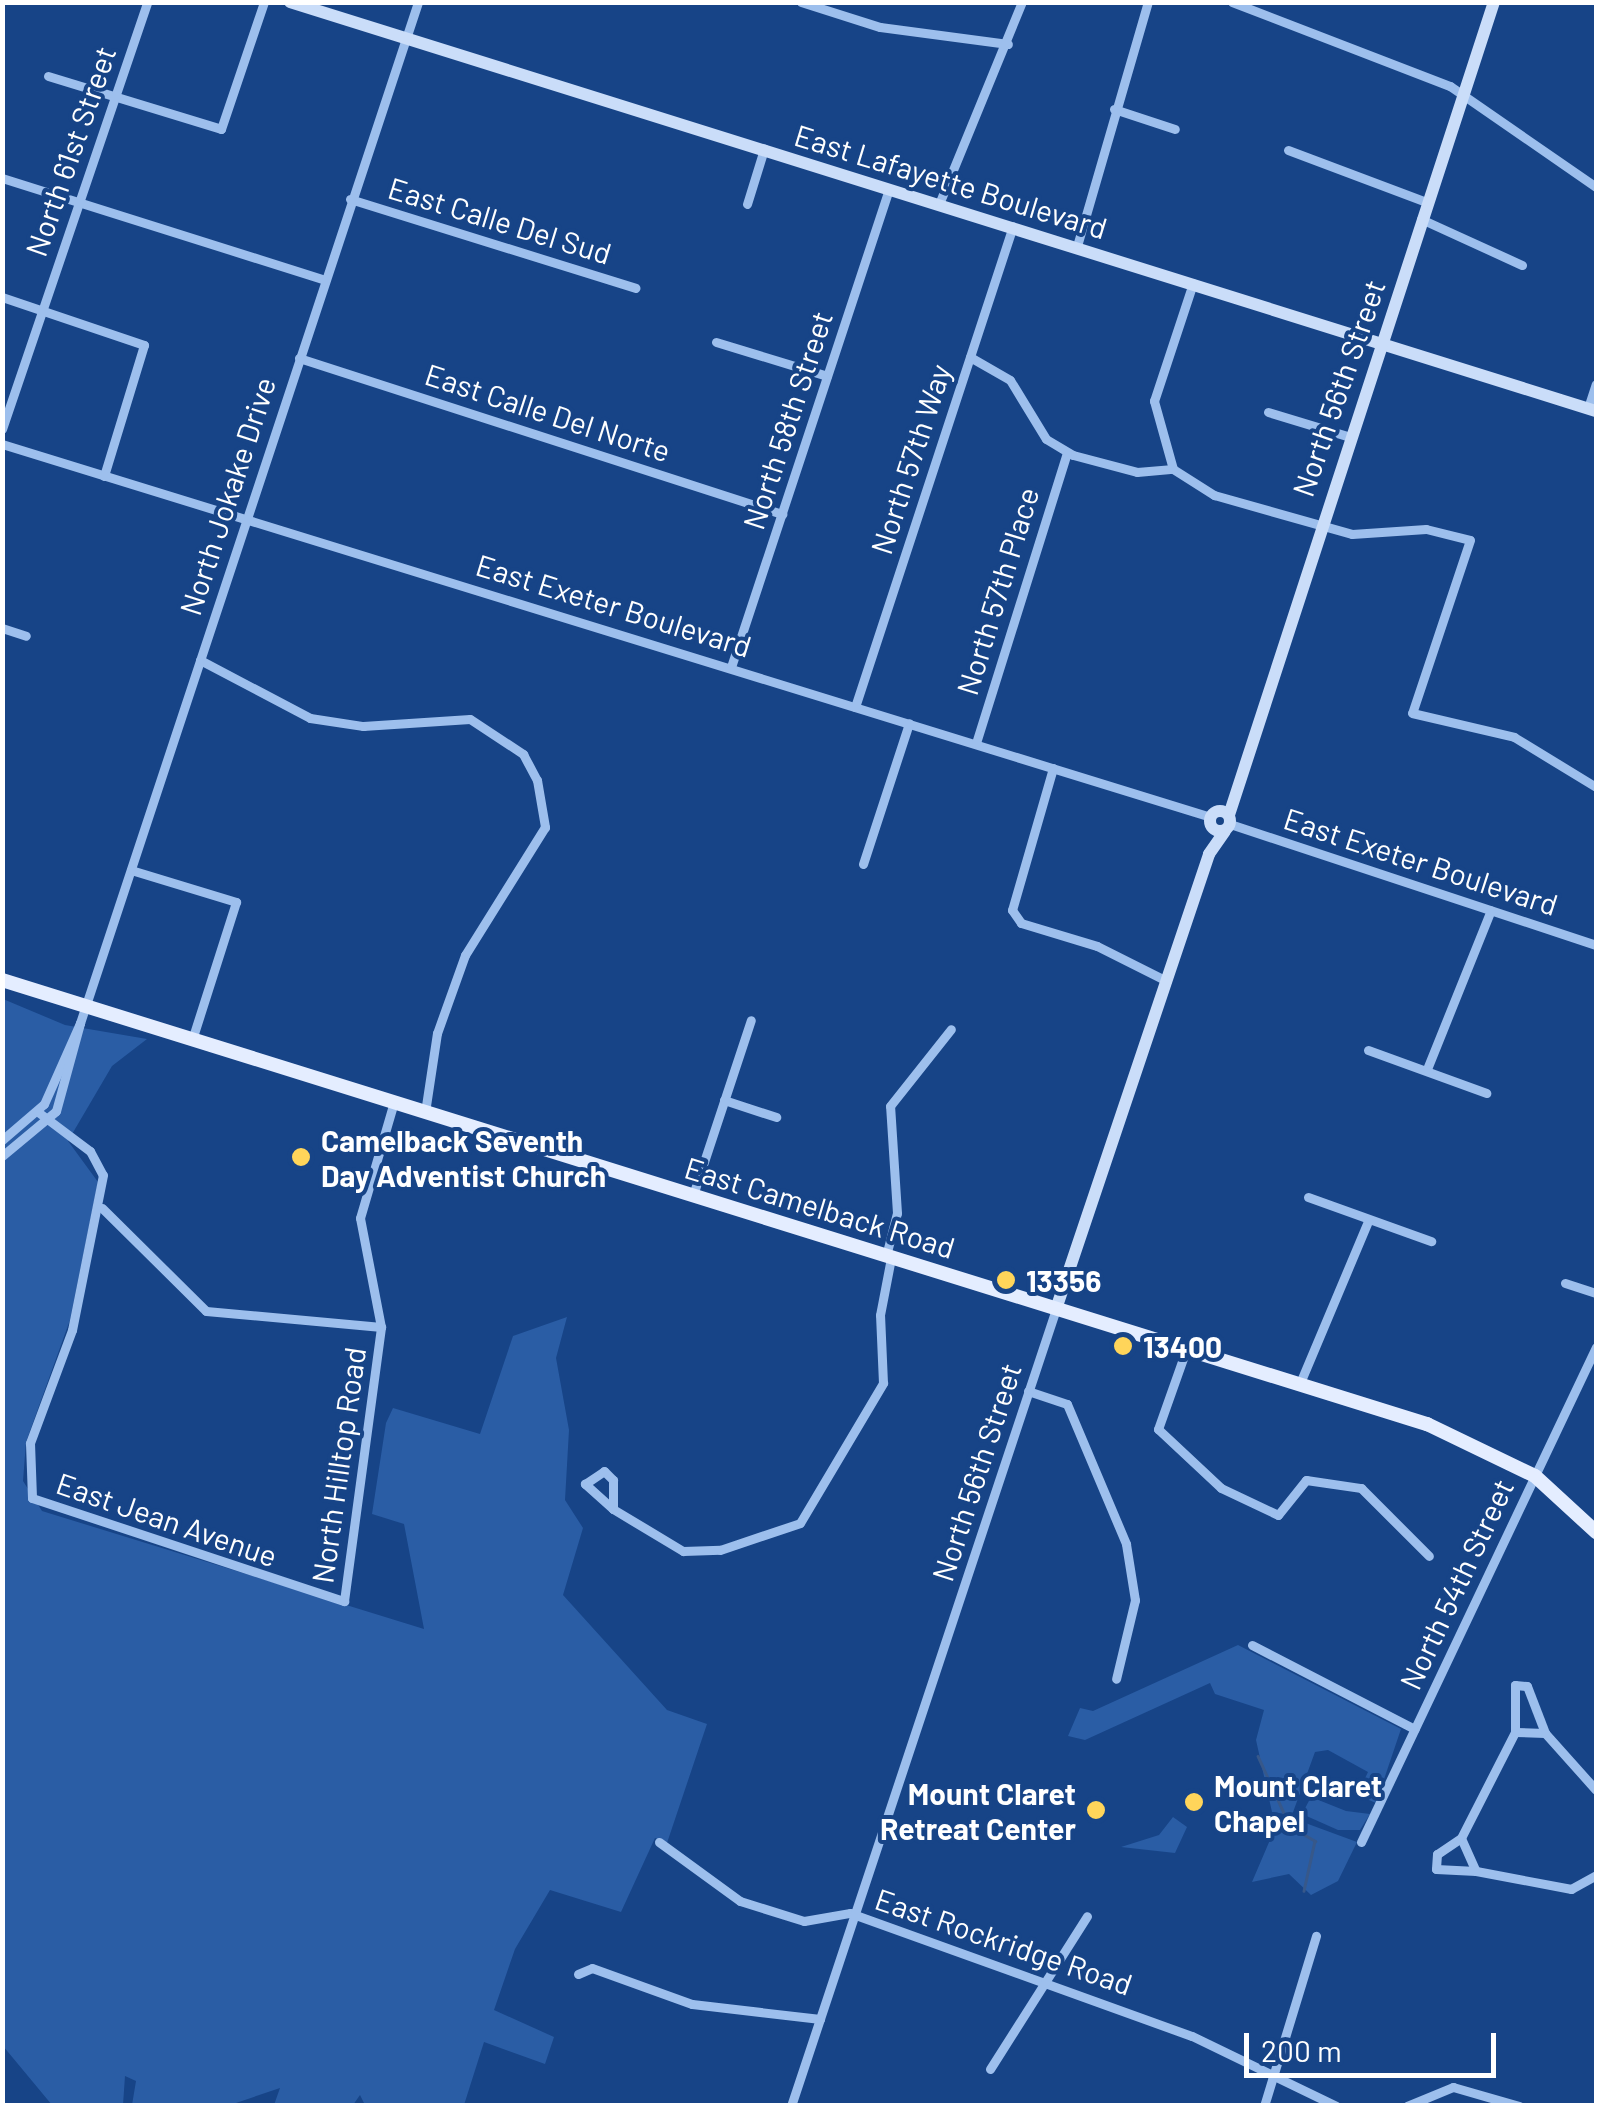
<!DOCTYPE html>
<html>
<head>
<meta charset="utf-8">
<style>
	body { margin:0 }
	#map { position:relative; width:1599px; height:2108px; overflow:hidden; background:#174487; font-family:Barlow,sans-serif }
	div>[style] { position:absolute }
	.green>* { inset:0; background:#2a5da5 }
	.stream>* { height:2.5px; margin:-1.25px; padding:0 1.25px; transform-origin:1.25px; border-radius:1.25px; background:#37588a }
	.street>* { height:9px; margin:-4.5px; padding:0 4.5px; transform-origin:4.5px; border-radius:4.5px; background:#9dbfed }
	.secondary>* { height:12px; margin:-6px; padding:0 6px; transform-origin:6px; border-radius:6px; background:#caddf9 }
	.secondary>.ring { margin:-6px; padding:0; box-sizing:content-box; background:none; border:12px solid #caddf9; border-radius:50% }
	.primary>* { height:14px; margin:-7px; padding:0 7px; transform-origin:7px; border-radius:7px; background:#e4edff }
	.dots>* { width:28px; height:28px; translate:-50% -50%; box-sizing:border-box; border:5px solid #174487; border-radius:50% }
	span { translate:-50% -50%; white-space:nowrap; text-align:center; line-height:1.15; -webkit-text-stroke:8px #174487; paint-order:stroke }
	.street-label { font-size:30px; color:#fff }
	.poi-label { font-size:30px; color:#fff; font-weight:700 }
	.left { translate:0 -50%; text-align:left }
	.right { translate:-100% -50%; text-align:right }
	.frame { position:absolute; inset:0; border:5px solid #fff; pointer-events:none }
	.scale { position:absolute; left:1244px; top:2033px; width:252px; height:45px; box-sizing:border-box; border:5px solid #fff; border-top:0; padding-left:12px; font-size:30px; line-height:35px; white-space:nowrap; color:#fff; -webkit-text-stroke:8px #174487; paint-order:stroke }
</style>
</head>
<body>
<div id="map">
	<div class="green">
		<div style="clip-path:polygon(3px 999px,65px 1025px,147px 1039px,112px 1066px,68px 1141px,98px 1182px,70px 1320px,26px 1442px,23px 1481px,42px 1511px,424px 1629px,404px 1524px,372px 1514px,386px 1423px,393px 1408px,480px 1434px,513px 1336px,567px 1317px,556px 1358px,569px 1430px,565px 1500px,583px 1528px,563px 1595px,667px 1710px,707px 1724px,667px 1843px,655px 1838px,621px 1912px,550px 1890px,515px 1949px,494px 2010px,554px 2037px,545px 2064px,484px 2042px,464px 2105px,365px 2105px,360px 2095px,353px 2105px,274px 2105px,280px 2088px,230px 2105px,132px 2105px,136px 2081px,125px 2076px,123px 2105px,52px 2105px,3px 2046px)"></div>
		<div style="clip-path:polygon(1238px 1645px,1401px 1729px,1376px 1803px,1357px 1795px,1368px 1772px,1328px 1750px,1315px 1752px,1292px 1815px,1272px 1812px,1256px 1740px,1264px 1710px,1215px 1694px,1210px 1683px,1085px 1740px,1068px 1736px,1080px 1708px,1093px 1711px)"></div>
		<div style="clip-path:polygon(1311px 1797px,1346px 1811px,1370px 1814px,1360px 1830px,1338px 1830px,1302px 1814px)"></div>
		<div style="clip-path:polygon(1173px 1817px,1187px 1827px,1175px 1853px,1121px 1847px,1159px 1835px)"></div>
		<div style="clip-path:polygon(1300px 1821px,1357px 1842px,1338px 1881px,1311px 1895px,1289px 1874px,1252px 1882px,1276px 1826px)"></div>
	</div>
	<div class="stream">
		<div style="left:1258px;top:1756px;width:63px;rotate:65.5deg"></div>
		<div style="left:1286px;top:1824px;width:34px;rotate:30deg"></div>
		<div style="left:1315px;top:1841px;width:51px;rotate:102.4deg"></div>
	</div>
	<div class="street">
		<div style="left:801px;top:2px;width:83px;rotate:17.6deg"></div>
		<div style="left:880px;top:27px;width:129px;rotate:7.6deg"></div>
		<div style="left:1232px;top:2px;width:234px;rotate:21.1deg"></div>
		<div style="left:1450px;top:86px;width:178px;rotate:34.7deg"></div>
		<div style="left:48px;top:76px;width:181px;rotate:17deg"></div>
		<div style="left:221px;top:129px;width:134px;rotate:-71.3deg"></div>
		<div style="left:1114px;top:109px;width:64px;rotate:18.2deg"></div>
		<div style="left:1288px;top:150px;width:147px;rotate:20.6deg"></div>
		<div style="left:2px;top:178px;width:339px;rotate:17.5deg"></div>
		<div style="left:350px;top:199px;width:299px;rotate:17.3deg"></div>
		<div style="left:747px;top:204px;width:58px;rotate:-72.8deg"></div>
		<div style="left:939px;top:204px;width:218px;rotate:-67.7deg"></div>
		<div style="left:1421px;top:219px;width:111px;rotate:24.5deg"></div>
		<div style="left:1077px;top:246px;width:254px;rotate:-73.8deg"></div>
		<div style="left:2px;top:297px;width:150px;rotate:18.7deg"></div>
		<div style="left:144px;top:345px;width:137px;rotate:107deg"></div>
		<div style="left:716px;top:342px;width:116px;rotate:17deg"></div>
		<div style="left:970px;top:357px;width:46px;rotate:29.9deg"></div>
		<div style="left:1010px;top:380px;width:69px;rotate:58.6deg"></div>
		<div style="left:1046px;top:439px;width:31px;rotate:31deg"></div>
		<div style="left:1073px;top:455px;width:66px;rotate:14.9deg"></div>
		<div style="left:1137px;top:472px;width:36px;rotate:-5deg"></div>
		<div style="left:1173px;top:469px;width:49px;rotate:32.4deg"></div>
		<div style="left:1214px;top:495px;width:143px;rotate:15.8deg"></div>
		<div style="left:1352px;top:534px;width:74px;rotate:-3.9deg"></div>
		<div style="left:1426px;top:529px;width:45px;rotate:14deg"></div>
		<div style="left:1470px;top:540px;width:182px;rotate:108.5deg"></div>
		<div style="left:1412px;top:713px;width:105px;rotate:13.2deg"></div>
		<div style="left:1514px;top:737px;width:96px;rotate:31.4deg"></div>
		<div style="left:299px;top:358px;width:508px;rotate:17.9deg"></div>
		<div style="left:1588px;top:408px;width:25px;rotate:-72deg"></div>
		<div style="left:1268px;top:412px;width:83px;rotate:16.9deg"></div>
		<div style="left:2px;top:429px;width:451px;rotate:-71.2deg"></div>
		<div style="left:2px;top:444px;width:1265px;rotate:17.15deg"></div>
		<div style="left:1173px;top:469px;width:71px;rotate:-105.6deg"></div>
		<div style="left:1154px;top:401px;width:124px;rotate:-71.7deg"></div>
		<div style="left:2px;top:628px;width:25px;rotate:18deg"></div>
		<div style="left:200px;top:660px;width:124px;rotate:27.8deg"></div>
		<div style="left:310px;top:718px;width:54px;rotate:8.6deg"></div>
		<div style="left:363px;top:726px;width:107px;rotate:-3.7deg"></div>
		<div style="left:470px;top:719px;width:64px;rotate:33.4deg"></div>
		<div style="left:523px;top:754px;width:30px;rotate:62deg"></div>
		<div style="left:537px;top:780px;width:48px;rotate:80.3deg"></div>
		<div style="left:545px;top:827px;width:151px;rotate:122deg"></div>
		<div style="left:465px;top:955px;width:83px;rotate:109.7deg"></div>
		<div style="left:437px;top:1033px;width:80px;rotate:98.6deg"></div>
		<div style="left:731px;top:667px;width:503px;rotate:-71.71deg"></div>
		<div style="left:855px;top:707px;width:506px;rotate:-71.82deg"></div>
		<div style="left:976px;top:743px;width:304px;rotate:-72.6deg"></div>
		<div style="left:1053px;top:768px;width:148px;rotate:106.1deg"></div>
		<div style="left:1012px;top:910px;width:16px;rotate:55deg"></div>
		<div style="left:1021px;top:923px;width:79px;rotate:16.8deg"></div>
		<div style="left:1097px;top:946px;width:78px;rotate:26.6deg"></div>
		<div style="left:1230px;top:824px;width:385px;rotate:18.3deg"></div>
		<div style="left:863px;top:864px;width:148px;rotate:-71.9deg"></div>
		<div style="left:131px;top:870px;width:110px;rotate:16.9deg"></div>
		<div style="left:236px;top:902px;width:145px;rotate:107.7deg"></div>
		<div style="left:1368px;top:1050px;width:126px;rotate:20deg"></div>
		<div style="left:1427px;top:1069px;width:171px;rotate:-68.1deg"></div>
		<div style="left:724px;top:1100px;width:55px;rotate:18.1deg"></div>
		<div style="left:38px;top:1112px;width:65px;rotate:36.9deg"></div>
		<div style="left:90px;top:1151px;width:27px;rotate:62deg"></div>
		<div style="left:103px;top:1175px;width:158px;rotate:101.3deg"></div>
		<div style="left:72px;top:1330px;width:121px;rotate:110.4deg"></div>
		<div style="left:30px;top:1443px;width:55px;rotate:87.9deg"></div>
		<div style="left:32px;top:1498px;width:329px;rotate:18.3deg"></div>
		<div style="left:344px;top:1601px;width:276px;rotate:-82.3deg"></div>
		<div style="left:381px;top:1327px;width:111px;rotate:-100.9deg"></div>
		<div style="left:360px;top:1218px;width:121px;rotate:-73.7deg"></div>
		<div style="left:2px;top:1140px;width:55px;rotate:-40.6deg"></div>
		<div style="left:44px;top:1104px;width:89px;rotate:-66deg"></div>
		<div style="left:80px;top:1023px;width:1075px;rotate:-71.68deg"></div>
		<div style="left:2px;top:1156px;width:70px;rotate:-39.8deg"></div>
		<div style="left:56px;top:1111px;width:91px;rotate:-74.7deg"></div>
		<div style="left:693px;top:1195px;width:184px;rotate:-71.7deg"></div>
		<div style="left:1308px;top:1197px;width:131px;rotate:19.7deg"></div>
		<div style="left:102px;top:1208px;width:146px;rotate:44.7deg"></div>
		<div style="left:206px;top:1311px;width:176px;rotate:5.2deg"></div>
		<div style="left:886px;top:1256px;width:44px;rotate:-75.7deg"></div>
		<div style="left:897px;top:1213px;width:107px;rotate:-93.7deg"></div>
		<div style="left:890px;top:1106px;width:98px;rotate:-51.6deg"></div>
		<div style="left:1565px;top:1283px;width:33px;rotate:18deg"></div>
		<div style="left:1186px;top:1350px;width:84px;rotate:109.5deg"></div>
		<div style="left:1158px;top:1429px;width:86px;rotate:43.1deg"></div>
		<div style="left:1221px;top:1488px;width:63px;rotate:25.3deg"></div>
		<div style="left:1278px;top:1515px;width:45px;rotate:-51.3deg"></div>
		<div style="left:1306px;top:1480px;width:56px;rotate:8.3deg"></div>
		<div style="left:1361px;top:1488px;width:96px;rotate:45deg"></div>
		<div style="left:1300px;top:1383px;width:176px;rotate:-67.2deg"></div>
		<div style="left:1028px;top:1391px;width:41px;rotate:18.4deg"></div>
		<div style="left:1067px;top:1404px;width:152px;rotate:67.1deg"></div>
		<div style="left:1126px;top:1544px;width:57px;rotate:80.9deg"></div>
		<div style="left:1135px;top:1600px;width:81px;rotate:103.5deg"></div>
		<div style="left:604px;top:1471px;width:13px;rotate:45deg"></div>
		<div style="left:613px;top:1480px;width:29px;rotate:90deg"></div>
		<div style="left:613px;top:1509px;width:38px;rotate:-138deg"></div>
		<div style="left:585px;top:1484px;width:23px;rotate:-34deg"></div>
		<div style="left:613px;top:1509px;width:82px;rotate:31deg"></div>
		<div style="left:683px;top:1551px;width:37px;rotate:-2deg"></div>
		<div style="left:720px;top:1550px;width:84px;rotate:-18.6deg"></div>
		<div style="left:800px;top:1523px;width:163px;rotate:-59.3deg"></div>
		<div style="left:883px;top:1383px;width:68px;rotate:-92.5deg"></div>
		<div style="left:880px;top:1315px;width:58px;rotate:-79.1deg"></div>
		<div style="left:1252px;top:1645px;width:183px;rotate:27.3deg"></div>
		<div style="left:1515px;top:1732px;width:30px;rotate:2deg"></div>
		<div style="left:1461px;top:1838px;width:119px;rotate:-63deg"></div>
		<div style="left:1515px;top:1732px;width:47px;rotate:-90deg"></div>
		<div style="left:1515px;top:1685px;width:12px;rotate:5deg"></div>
		<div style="left:1527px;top:1686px;width:50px;rotate:69deg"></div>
		<div style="left:1545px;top:1733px;width:76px;rotate:48.2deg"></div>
		<div style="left:1461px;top:1838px;width:36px;rotate:66deg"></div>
		<div style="left:1476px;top:1871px;width:97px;rotate:10.7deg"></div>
		<div style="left:1571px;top:1889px;width:29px;rotate:-29deg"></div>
		<div style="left:1461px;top:1838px;width:29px;rotate:146deg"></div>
		<div style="left:1437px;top:1854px;width:15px;rotate:94deg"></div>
		<div style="left:1436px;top:1869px;width:40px;rotate:2.9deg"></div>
		<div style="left:659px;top:1842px;width:100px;rotate:36.1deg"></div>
		<div style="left:740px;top:1901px;width:67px;rotate:17.4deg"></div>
		<div style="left:804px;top:1921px;width:47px;rotate:-9.9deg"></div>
		<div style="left:850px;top:1913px;width:363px;rotate:19.8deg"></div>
		<div style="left:1192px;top:2036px;width:160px;rotate:25.9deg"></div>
		<div style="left:1361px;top:1842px;width:548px;rotate:-64.6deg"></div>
		<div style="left:578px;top:1974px;width:15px;rotate:-23deg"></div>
		<div style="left:592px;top:1968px;width:106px;rotate:19.8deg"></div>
		<div style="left:692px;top:2004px;width:129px;rotate:6.7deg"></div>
		<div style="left:990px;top:2069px;width:181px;rotate:-57.6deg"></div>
		<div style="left:791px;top:2106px;width:840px;rotate:-71.61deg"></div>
		<div style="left:1264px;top:2106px;width:178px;rotate:-73deg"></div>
		<div style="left:1407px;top:2106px;width:50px;rotate:-22.4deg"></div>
		<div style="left:1453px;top:2087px;width:69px;rotate:16.1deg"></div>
	</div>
	<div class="secondary">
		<div style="left:290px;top:2px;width:1369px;rotate:17.39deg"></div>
		<div class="ring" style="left:1210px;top:811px;width:8px;height:8px"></div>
		<div style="left:1229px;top:815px;width:855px;rotate:-71.95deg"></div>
		<div style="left:1056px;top:1309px;width:480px;rotate:-71.4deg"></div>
		<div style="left:1209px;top:854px;width:28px;rotate:-55deg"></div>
	</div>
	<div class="primary">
		<div style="left:2px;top:980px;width:1493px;rotate:17.31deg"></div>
		<div style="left:1427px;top:1424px;width:120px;rotate:25.7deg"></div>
		<div style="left:1535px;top:1476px;width:83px;rotate:42.6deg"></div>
	</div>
	<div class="dots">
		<div style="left:301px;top:1157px;background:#ffd55a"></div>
		<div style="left:1006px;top:1280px;background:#ffd55a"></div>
		<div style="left:1123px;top:1346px;background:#ffd55a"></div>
		<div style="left:1194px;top:1802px;background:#ffd55a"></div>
		<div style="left:1096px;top:1810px;background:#ffd55a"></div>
	</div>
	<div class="street-label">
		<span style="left:70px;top:151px;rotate:-71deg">North 61st Street</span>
		<span style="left:951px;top:181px;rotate:17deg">East Lafayette Boulevard</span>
		<span style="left:500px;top:220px;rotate:17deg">East Calle Del Sud</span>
		<span style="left:1338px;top:388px;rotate:-71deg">North 56th Street</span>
		<span style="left:548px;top:412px;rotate:18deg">East Calle Del Norte</span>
		<span style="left:787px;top:420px;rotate:-72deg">North 58th Street</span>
		<span style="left:910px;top:459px;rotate:-72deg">North 57th Way</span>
		<span style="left:227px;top:496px;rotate:-72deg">North Jokake Drive</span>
		<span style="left:997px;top:591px;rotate:-73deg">North 57th Place</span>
		<span style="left:614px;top:605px;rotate:17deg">East Exeter Boulevard</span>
		<span style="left:1421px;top:861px;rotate:18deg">East Exeter Boulevard</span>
		<span style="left:820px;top:1207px;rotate:17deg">East Camelback Road</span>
		<span style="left:338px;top:1465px;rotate:-82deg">North Hilltop Road</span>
		<span style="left:976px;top:1472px;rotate:-72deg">North 56th Street</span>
		<span style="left:167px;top:1519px;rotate:19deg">East Jean Avenue</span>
		<span style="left:1456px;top:1584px;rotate:-65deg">North 54th Street</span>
		<span style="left:1004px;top:1941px;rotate:19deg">East Rockridge Road</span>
	</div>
	<div class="poi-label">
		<span class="left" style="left:321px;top:1157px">Camelback Seventh<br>Day Adventist Church</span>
		<span class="left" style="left:1026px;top:1280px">13356</span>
		<span class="left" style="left:1143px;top:1346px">13400</span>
		<span class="left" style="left:1214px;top:1802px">Mount Claret<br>Chapel</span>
		<span class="right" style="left:1076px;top:1810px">Mount Claret<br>Retreat Center</span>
	</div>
	<div class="frame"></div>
	<div class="scale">200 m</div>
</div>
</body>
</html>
